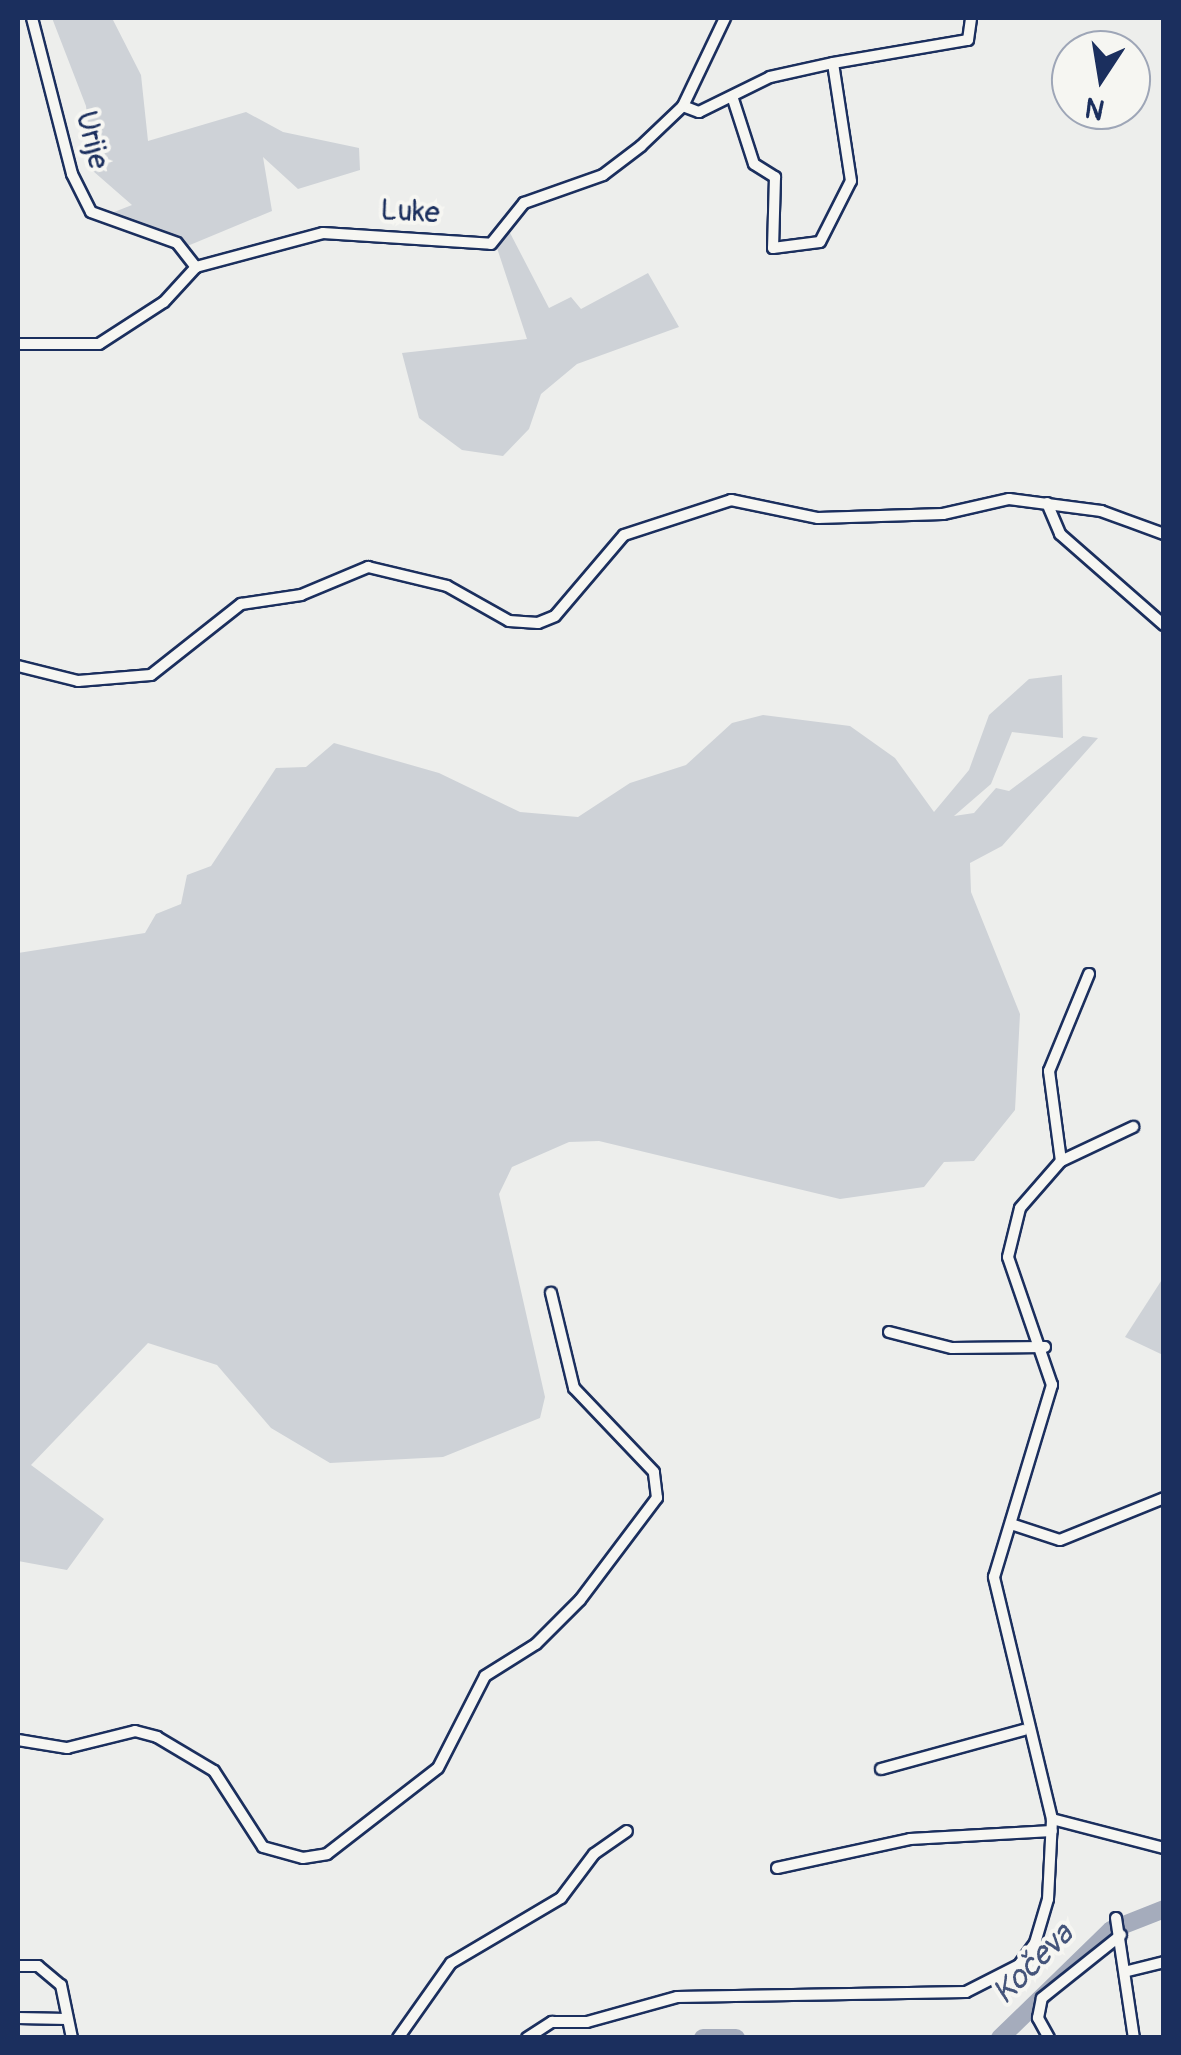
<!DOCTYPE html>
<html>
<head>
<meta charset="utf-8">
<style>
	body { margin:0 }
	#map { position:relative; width:1181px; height:2055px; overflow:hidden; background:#edeeec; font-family:Pangolin,sans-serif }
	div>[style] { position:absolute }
	.green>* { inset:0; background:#ced2d7 }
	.river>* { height:18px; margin:-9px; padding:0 9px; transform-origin:9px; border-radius:9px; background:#a5acbc }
	.roads { filter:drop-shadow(2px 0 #1b2f5e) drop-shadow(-2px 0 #1b2f5e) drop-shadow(0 2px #1b2f5e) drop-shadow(0 -2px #1b2f5e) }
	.minor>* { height:10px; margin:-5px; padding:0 5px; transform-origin:5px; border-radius:5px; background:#f6f6f2 }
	span { translate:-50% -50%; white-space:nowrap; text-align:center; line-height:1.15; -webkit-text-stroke:8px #f6f6f2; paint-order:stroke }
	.street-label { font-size:30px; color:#1b2f5e }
	.water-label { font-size:32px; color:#44547a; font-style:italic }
	.frame { position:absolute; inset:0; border:20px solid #1b2f5e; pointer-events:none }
	.north { position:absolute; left:1051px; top:30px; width:100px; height:100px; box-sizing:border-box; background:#f6f6f2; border:2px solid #9ea6b7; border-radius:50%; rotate:192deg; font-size:28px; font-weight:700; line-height:40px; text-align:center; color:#1b2f5e }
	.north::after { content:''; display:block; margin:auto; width:35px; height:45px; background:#1b2f5e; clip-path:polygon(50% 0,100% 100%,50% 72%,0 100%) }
</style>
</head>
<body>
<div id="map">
	<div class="green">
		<div style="clip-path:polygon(52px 18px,112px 18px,141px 75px,148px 141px,246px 112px,283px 132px,359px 148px,360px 170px,298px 189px,263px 157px,272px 211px,185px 247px,99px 218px,132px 205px,93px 171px,86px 106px)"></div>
		<div style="clip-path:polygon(508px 229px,549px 308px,571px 297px,581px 309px,648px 273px,679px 327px,577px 364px,541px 394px,529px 429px,503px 456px,462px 450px,419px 418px,402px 353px,527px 339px,497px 248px)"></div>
		<div style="clip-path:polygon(1062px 675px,1063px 738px,1012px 732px,991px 784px,954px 816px,974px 813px,996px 788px,1009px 791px,1083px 736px,1098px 738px,1002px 846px,970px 863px,971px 892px,1020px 1014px,1015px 1110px,974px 1161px,944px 1162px,924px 1187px,840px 1199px,599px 1141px,569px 1142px,512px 1167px,499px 1194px,545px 1397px,540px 1418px,443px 1457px,330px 1463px,271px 1428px,217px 1365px,148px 1343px,31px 1465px,104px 1519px,67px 1570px,18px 1561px,18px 953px,145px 933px,156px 914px,181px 904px,187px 875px,211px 866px,276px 768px,306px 767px,334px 743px,439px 773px,520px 812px,578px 817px,630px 783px,686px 765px,732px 723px,763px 715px,850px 726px,895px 758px,934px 812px,969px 770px,989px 715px,1029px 679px)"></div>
		<div style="clip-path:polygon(1163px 1278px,1164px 1355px,1163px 1355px,1125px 1337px)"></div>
	</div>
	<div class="river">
		<div style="left:703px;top:2038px;width:33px"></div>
		<div style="left:1000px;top:2038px;width:155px;rotate:-44.2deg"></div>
		<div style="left:1111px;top:1930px;width:57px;rotate:-21.6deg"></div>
	</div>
	<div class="roads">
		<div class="minor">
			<div style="left:32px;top:18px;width:161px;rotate:75.6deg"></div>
			<div style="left:72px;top:174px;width:42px;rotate:63.4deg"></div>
			<div style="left:91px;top:212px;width:91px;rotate:19.8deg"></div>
			<div style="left:177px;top:243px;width:31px;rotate:52deg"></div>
			<div style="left:733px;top:99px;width:68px;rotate:72.1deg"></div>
			<div style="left:754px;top:164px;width:25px;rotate:32deg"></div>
			<div style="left:775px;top:177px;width:71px;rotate:91.6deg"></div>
			<div style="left:773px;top:248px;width:47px;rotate:-7.3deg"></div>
			<div style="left:820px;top:242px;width:68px;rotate:-63.1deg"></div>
			<div style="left:851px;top:181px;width:119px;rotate:-98.7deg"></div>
			<div style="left:833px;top:63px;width:137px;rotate:-9.7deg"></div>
			<div style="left:968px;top:40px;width:22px;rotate:-82deg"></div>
			<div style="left:683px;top:106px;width:17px;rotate:21deg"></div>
			<div style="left:699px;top:112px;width:79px;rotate:-26.2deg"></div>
			<div style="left:770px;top:77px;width:65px;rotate:-12.5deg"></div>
			<div style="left:18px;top:344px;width:81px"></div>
			<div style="left:99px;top:344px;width:77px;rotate:-32.9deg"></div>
			<div style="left:164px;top:302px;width:47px;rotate:-47.6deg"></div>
			<div style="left:196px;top:267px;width:131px;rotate:-15deg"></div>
			<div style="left:323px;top:233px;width:168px;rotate:3.7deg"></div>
			<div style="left:491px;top:244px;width:53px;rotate:-51.2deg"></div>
			<div style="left:524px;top:203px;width:84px;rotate:-19.5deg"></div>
			<div style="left:603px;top:175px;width:48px;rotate:-37.3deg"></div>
			<div style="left:641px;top:146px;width:58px;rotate:-43.6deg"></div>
			<div style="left:683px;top:106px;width:98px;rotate:-64.5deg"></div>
			<div style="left:1047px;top:503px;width:34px;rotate:67deg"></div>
			<div style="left:1060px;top:534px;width:138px;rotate:41.2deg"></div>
			<div style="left:18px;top:666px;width:62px;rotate:14deg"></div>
			<div style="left:78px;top:681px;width:73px;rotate:-4.7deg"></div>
			<div style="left:151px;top:675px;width:115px;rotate:-38.3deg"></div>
			<div style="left:241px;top:604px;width:61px;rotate:-8.5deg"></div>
			<div style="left:301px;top:595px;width:73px;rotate:-22.7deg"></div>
			<div style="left:368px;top:567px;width:81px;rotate:13.5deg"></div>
			<div style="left:447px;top:586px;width:71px;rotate:29.4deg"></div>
			<div style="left:509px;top:621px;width:29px;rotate:4deg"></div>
			<div style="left:538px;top:623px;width:18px;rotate:-22deg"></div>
			<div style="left:555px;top:616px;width:106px;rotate:-49.6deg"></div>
			<div style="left:624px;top:535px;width:113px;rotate:-18.1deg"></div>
			<div style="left:731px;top:500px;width:89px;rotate:11.7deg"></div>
			<div style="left:818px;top:518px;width:125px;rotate:-1.8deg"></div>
			<div style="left:943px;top:514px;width:68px;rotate:-12.8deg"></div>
			<div style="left:1009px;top:499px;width:93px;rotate:7.4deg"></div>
			<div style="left:1101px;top:511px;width:67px;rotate:20.1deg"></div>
			<div style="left:1061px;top:1161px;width:91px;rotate:-97.6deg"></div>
			<div style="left:1049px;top:1071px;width:105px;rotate:-67.6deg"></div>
			<div style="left:889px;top:1332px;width:65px;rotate:14.3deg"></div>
			<div style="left:952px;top:1348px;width:93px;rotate:-0.6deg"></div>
			<div style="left:1014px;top:1525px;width:48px;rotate:18.1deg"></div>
			<div style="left:1060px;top:1540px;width:112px;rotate:-22deg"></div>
			<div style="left:18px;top:1740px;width:50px;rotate:9.3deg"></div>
			<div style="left:67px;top:1748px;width:70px;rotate:-14deg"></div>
			<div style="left:135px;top:1731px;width:23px;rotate:15deg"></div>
			<div style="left:157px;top:1737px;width:66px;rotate:30.8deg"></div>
			<div style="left:214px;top:1771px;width:90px;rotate:57.2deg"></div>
			<div style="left:263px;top:1847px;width:41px;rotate:15.4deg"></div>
			<div style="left:303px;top:1858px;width:24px;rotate:-9deg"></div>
			<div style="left:327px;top:1854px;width:140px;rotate:-37.8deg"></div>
			<div style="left:438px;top:1768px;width:103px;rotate:-62.9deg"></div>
			<div style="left:485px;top:1676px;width:60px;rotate:-32.1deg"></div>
			<div style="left:536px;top:1644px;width:62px;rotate:-45deg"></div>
			<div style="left:580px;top:1600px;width:128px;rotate:-53deg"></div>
			<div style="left:657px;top:1498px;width:26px;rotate:-97deg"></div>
			<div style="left:654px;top:1472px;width:116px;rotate:-133.6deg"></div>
			<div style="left:574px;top:1388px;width:98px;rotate:-103.6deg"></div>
			<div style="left:881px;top:1769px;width:148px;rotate:-15.3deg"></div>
			<div style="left:1052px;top:1819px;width:116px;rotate:14.5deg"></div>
			<div style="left:777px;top:1868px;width:136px;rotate:-12.3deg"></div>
			<div style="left:910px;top:1839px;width:142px;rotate:-3.2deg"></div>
			<div style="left:1116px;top:1918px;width:121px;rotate:81.5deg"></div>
			<div style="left:18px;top:1966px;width:20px"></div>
			<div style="left:38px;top:1966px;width:30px;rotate:40deg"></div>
			<div style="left:61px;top:1985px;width:54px;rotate:78.3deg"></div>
			<div style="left:1128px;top:1971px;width:37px;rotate:-14deg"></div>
			<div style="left:18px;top:2018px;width:49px;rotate:1.2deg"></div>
			<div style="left:398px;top:2038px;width:92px;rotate:-54.8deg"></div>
			<div style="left:451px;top:1963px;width:128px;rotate:-30.6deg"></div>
			<div style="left:561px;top:1898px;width:55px;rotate:-53.1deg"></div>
			<div style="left:594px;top:1854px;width:40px;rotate:-34.9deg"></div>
			<div style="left:527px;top:2038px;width:30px;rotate:-33deg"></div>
			<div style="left:552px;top:2022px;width:35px"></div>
			<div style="left:587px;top:2022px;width:93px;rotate:-15.5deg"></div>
			<div style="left:677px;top:1997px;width:289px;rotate:-1deg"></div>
			<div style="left:966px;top:1992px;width:59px;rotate:-27deg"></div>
			<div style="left:1019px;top:1965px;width:27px;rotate:-54deg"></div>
			<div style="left:1035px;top:1943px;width:46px;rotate:-73.5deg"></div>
			<div style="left:1048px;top:1899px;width:80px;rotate:-87.1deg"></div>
			<div style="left:1052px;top:1819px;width:249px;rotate:-103.5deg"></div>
			<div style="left:994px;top:1577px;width:201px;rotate:-73.2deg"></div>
			<div style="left:1052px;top:1385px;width:135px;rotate:-109deg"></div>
			<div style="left:1008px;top:1257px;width:50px;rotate:-76.2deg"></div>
			<div style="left:1020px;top:1208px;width:62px;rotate:-48.9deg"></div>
			<div style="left:1061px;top:1161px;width:80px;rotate:-25.3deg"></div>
			<div style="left:1049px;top:2038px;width:23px;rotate:-119deg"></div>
			<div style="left:1038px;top:2018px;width:20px;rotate:-79deg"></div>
			<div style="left:1042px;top:1998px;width:101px;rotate:-38.6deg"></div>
		</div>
	</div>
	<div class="street-label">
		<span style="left:92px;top:140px;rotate:76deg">Urije</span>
		<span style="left:410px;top:212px;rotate:3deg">Luke</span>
	</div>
	<div class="water-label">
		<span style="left:1033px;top:1964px;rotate:-45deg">Kočeva</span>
	</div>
	<div class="frame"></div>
	<div class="north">N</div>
</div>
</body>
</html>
